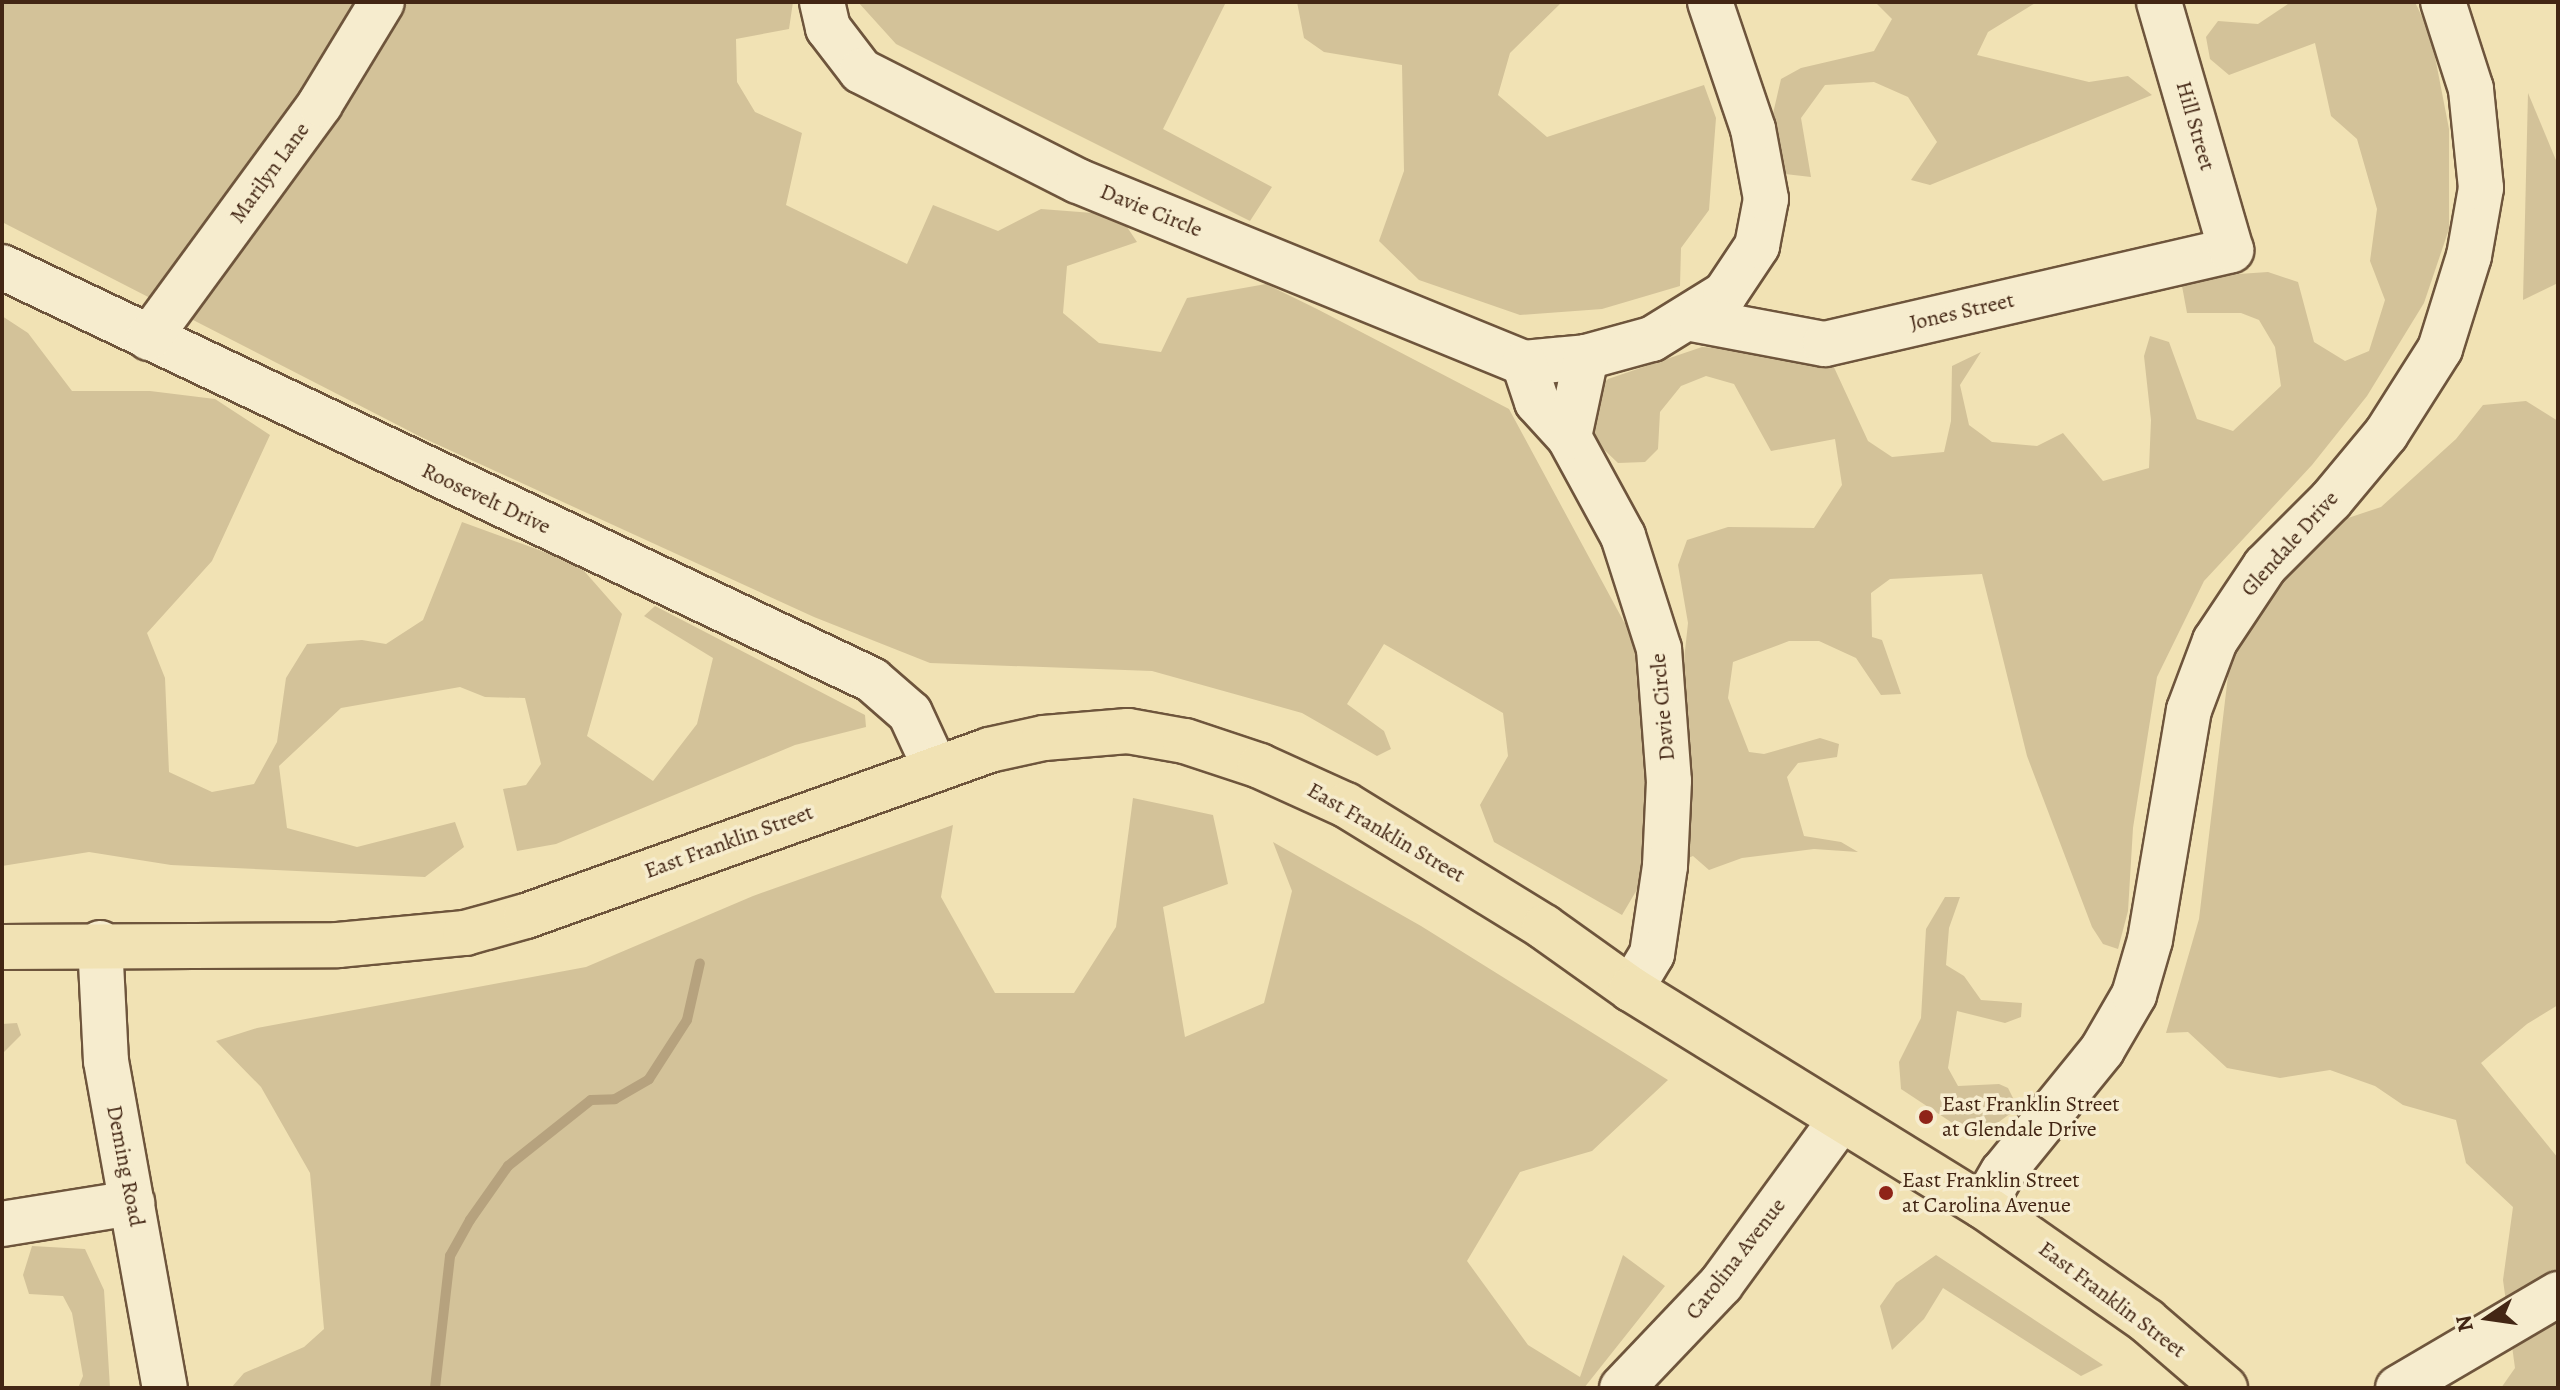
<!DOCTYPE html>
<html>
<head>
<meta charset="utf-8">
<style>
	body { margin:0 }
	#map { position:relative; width:2560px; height:1390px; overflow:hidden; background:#f1e2b4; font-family:Alegreya,serif }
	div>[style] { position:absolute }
	.green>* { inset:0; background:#d3c299 }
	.stream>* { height:10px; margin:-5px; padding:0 5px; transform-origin:5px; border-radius:5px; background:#b6a27e }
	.roads { filter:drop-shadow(2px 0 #6e553c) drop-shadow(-2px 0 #6e553c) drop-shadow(0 2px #6e553c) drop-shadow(0 -2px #6e553c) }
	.minor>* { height:44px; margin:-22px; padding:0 22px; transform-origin:22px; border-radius:22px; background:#f6ecce }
	.major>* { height:44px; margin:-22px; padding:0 22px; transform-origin:22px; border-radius:22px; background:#f1e2b4 }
	.dots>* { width:22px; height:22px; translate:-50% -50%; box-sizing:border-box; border:4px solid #f6ecce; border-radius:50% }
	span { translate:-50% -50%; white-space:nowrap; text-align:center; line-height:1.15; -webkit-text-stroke:7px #f6ecce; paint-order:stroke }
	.street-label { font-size:22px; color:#432614 }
	.poi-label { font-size:22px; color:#432614 }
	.left { translate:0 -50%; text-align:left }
	.frame { position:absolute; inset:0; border:4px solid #432614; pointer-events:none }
	.north { position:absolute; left:2448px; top:1278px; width:80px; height:80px; -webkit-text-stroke:6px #f6ecce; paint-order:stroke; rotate:257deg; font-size:22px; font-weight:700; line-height:32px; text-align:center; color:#432614 }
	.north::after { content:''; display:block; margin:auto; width:28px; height:36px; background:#432614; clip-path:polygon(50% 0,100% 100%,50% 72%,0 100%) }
</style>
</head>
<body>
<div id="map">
	<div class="green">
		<div style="clip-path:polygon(2px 2px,793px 2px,789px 29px,736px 39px,737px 82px,755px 112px,802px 133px,786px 205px,907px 264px,933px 205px,998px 231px,1041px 209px,1119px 215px,1137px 242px,1067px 266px,1063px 313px,1099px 343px,1161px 352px,1187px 298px,1266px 284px,1317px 309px,1509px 409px,1624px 622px,1684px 660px,1688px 623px,1678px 565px,1687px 540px,1728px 527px,1814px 528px,1842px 485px,1835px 439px,1771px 451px,1734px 384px,1706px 376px,1681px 386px,1660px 412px,1658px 449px,1645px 462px,1618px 463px,1596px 442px,1587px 399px,1608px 379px,1702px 347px,1769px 351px,1832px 363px,1868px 441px,1892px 457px,1944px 452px,1951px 421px,1952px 366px,1981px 352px,1960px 385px,1969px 425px,1992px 442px,2037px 446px,2063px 433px,2103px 481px,2149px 468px,2151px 420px,2144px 356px,2150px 336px,2169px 342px,2197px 419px,2233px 431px,2281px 386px,2275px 347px,2259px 320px,2241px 313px,2187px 313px,2182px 286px,2209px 276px,2268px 272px,2298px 282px,2314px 342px,2345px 361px,2369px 351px,2385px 300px,2370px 261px,2377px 209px,2357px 139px,2331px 116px,2315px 43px,2229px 75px,2210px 59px,2206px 37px,2218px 21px,2258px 24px,2291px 2px,2415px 2px,2431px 36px,2449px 129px,2449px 229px,2424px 303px,2367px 396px,2312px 465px,2204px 581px,2157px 677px,2133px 828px,2128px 911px,2118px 949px,2103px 944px,2092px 927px,2027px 756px,1982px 574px,1890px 579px,1871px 593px,1872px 637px,1882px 640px,1901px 694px,1881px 695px,1856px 658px,1819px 641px,1789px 641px,1733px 662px,1728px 698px,1749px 752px,1764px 754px,1820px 738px,1839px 744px,1837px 757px,1798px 763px,1787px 777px,1804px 836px,1841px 842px,1858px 852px,1814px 849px,1742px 858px,1709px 870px,1693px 856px,1645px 876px,1622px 915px,1494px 842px,1480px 805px,1508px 756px,1503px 713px,1384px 644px,1347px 704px,1384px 731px,1391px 749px,1377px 756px,1302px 713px,1152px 671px,930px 663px,814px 617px,421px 437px,2px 222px)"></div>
		<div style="clip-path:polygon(858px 2px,1226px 2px,1163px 129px,1272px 187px,1250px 221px,896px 44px)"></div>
		<div style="clip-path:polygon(1297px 2px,1562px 2px,1510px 53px,1498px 95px,1547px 137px,1704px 85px,1716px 118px,1709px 210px,1681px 248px,1680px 286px,1602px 309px,1520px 315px,1419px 280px,1379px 241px,1404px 171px,1402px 65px,1324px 52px,1304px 38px)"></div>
		<div style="clip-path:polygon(1875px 2px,2037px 2px,1988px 32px,1977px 55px,2089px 82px,2128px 76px,2152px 95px,1930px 185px,1911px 180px,1937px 142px,1908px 97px,1874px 82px,1825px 85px,1801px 118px,1811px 177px,1785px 174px,1772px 118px,1781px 79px,1801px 68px,1874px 51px,1892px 19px)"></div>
		<div style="clip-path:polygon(2528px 93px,2558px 165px,2558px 283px,2523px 300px)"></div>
		<div style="clip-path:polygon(2px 316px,28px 333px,72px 391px,150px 391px,215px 399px,270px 435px,212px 561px,147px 633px,165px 678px,169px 772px,212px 792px,254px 784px,277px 742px,286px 678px,307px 644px,362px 640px,386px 644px,423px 620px,462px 522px,578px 564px,622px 614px,587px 736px,653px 781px,697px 724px,713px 658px,644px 616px,655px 606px,865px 715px,866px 727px,795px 745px,556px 844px,517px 851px,503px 789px,526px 785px,541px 764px,525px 698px,485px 697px,460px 687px,341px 708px,279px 766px,287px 828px,357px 847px,455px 822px,464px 847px,425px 877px,171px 865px,89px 852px,2px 866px)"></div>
		<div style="clip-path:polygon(2526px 401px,2558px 421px,2558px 1005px,2527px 1024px,2481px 1063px,2558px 1158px,2558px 1388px,2501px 1388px,2515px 1368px,2503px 1280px,2513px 1207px,2466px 1163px,2456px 1120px,2403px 1105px,2375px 1086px,2330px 1070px,2280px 1078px,2227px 1068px,2188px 1032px,2166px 1033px,2199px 919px,2230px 659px,2285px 571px,2348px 518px,2381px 507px,2456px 439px,2483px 405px)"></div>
		<div style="clip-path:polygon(1133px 798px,1213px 815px,1228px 884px,1163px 907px,1185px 1037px,1264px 1003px,1292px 891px,1273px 842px,1421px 926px,1668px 1080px,1592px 1151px,1520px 1172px,1467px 1261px,1528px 1345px,1580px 1377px,1623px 1255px,1665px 1286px,1584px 1388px,231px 1388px,244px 1373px,304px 1347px,324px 1329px,310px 1173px,261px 1087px,216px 1041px,257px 1028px,586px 967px,753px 896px,953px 825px,941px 897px,995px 993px,1074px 993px,1116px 927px)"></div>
		<div style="clip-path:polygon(1945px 897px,1960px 897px,1949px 928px,1946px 965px,1964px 976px,1981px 1000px,2022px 1003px,2021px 1017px,2005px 1023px,1957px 1011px,1948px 1068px,1958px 1086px,1999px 1084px,2008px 1088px,2018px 1108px,1985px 1132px,1963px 1130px,1901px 1089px,1899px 1062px,1921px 1018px,1926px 929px)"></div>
		<div style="clip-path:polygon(17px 1023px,21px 1035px,2px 1054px,2px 1024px)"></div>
		<div style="clip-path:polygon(32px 1246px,85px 1249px,104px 1290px,110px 1388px,78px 1388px,83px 1376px,72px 1313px,63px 1296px,29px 1294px,23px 1275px)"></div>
		<div style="clip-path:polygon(1936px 1255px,2103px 1365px,2081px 1376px,1943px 1288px,1924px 1319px,1892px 1350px,1880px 1306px,1896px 1283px)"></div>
	</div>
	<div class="stream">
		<div style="left:435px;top:1388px;width:133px;rotate:-83.5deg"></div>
		<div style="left:450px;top:1256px;width:41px;rotate:-60.9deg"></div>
		<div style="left:470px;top:1220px;width:66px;rotate:-54.9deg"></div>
		<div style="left:508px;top:1166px;width:106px;rotate:-38.5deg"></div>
		<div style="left:591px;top:1100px;width:24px;rotate:-2deg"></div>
		<div style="left:615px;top:1099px;width:39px;rotate:-30deg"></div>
		<div style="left:649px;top:1079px;width:70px;rotate:-57.2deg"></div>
		<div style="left:687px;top:1020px;width:58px;rotate:-77.2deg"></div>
	</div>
	<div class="roads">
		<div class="minor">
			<div style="left:822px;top:2px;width:27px;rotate:77deg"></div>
			<div style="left:828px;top:28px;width:54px;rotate:52.5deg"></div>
			<div style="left:861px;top:71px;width:243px;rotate:26.9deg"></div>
			<div style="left:1078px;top:181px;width:482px;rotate:22.2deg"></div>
			<div style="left:1524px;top:363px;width:62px;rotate:-5.5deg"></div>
			<div style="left:1586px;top:357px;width:68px;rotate:-15.3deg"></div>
			<div style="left:1652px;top:339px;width:86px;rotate:-31.7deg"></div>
			<div style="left:1725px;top:294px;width:58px;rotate:-56.3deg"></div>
			<div style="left:1757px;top:246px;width:48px;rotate:-79.2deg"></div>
			<div style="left:1766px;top:199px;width:71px;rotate:-100.5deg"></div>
			<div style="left:1753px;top:129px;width:134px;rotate:-108.7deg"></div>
			<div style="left:2px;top:267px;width:963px;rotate:25.39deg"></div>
			<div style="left:872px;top:680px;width:50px;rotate:41deg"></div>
			<div style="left:910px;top:713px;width:60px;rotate:65.2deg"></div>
			<div style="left:1691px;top:319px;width:136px;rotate:10.6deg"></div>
			<div style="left:1825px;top:344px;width:417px;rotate:-13deg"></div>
			<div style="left:2231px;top:250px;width:258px;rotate:-106.2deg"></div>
			<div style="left:149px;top:338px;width:290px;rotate:-53.8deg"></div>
			<div style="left:320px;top:104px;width:119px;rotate:-58.7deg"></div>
			<div style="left:1524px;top:363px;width:41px;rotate:71.6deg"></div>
			<div style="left:1537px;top:402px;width:47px;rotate:47.6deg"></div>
			<div style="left:1569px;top:437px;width:113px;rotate:61.4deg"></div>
			<div style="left:1623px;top:536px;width:119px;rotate:72.3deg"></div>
			<div style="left:1659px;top:649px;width:132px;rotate:85.7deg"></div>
			<div style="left:1669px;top:781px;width:85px;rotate:92.7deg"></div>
			<div style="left:1665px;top:866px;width:89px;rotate:98.4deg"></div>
			<div style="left:1652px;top:954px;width:41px;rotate:121deg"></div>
			<div style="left:1569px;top:437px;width:82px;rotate:-78deg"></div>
			<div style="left:100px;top:943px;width:118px;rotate:87.1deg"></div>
			<div style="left:106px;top:1061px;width:332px;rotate:79.8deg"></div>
			<div style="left:1983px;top:1206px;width:39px;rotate:-60deg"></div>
			<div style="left:2003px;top:1172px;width:157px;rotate:-50.9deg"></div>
			<div style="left:2102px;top:1050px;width:64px;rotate:-59.8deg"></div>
			<div style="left:2134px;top:995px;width:57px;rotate:-73.8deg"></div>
			<div style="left:2150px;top:940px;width:233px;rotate:-80.4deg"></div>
			<div style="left:2189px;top:710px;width:74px;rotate:-69.4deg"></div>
			<div style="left:2215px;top:641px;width:90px;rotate:-56.3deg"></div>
			<div style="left:2265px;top:566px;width:93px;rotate:-45deg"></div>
			<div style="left:2331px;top:500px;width:86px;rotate:-50.2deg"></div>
			<div style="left:2386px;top:434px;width:101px;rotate:-57.6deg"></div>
			<div style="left:2440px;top:349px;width:97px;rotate:-72.7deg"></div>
			<div style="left:2469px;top:256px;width:69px;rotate:-80deg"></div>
			<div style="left:2481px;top:188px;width:100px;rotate:-95.8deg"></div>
			<div style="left:2471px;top:89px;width:91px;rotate:-107.8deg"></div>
			<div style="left:2px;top:1224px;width:132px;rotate:-9.2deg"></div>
			<div style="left:1622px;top:1388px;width:144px;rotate:-46.4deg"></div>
			<div style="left:1721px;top:1284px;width:202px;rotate:-53.9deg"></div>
			<div style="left:2398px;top:1388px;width:186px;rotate:-30.4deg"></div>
		</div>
		<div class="major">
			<div style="left:2px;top:947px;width:336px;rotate:-0.3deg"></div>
			<div style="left:338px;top:945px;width:128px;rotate:-5.4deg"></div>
			<div style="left:465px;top:933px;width:63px;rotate:-15.6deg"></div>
			<div style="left:526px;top:916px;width:492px;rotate:-19.7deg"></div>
			<div style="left:989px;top:750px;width:56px;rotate:-12.3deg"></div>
			<div style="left:1044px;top:738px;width:84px;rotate:-4.8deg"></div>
			<div style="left:1128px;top:731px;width:58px;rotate:10deg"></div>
			<div style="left:1185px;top:741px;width:79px;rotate:18.4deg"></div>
			<div style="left:1260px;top:766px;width:94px;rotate:24.4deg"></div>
			<div style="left:1346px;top:805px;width:233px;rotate:31.6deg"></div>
			<div style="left:1544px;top:927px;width:107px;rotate:35.5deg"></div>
			<div style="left:1631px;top:989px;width:414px;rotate:31.7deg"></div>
			<div style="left:1983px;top:1206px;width:200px;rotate:35deg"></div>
			<div style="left:2147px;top:1321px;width:103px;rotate:40.7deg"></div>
		</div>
	</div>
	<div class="dots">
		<div style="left:1926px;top:1117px;background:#8f2418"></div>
		<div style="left:1886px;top:1193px;background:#8f2418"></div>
	</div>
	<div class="street-label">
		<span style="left:2195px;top:126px;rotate:74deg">Hill Street</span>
		<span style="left:270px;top:173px;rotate:-54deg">Marilyn Lane</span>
		<span style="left:1151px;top:211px;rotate:22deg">Davie Circle</span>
		<span style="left:1962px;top:312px;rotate:-13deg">Jones Street</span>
		<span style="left:486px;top:499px;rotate:25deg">Roosevelt Drive</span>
		<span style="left:2290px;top:544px;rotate:-48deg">Glendale Drive</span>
		<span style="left:1663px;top:707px;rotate:-95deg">Davie Circle</span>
		<span style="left:1386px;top:833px;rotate:30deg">East Franklin Street</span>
		<span style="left:729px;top:842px;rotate:-20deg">East Franklin Street</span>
		<span style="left:125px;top:1166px;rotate:79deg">Deming Road</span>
		<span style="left:1736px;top:1259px;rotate:-52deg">Carolina Avenue</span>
		<span style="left:2112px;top:1300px;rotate:37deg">East Franklin Street</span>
	</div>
	<div class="poi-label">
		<span class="left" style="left:1942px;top:1117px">East Franklin Street<br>at Glendale Drive</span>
		<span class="left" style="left:1902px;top:1193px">East Franklin Street<br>at Carolina Avenue</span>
	</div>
	<div class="frame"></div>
	<div class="north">N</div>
</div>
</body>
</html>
